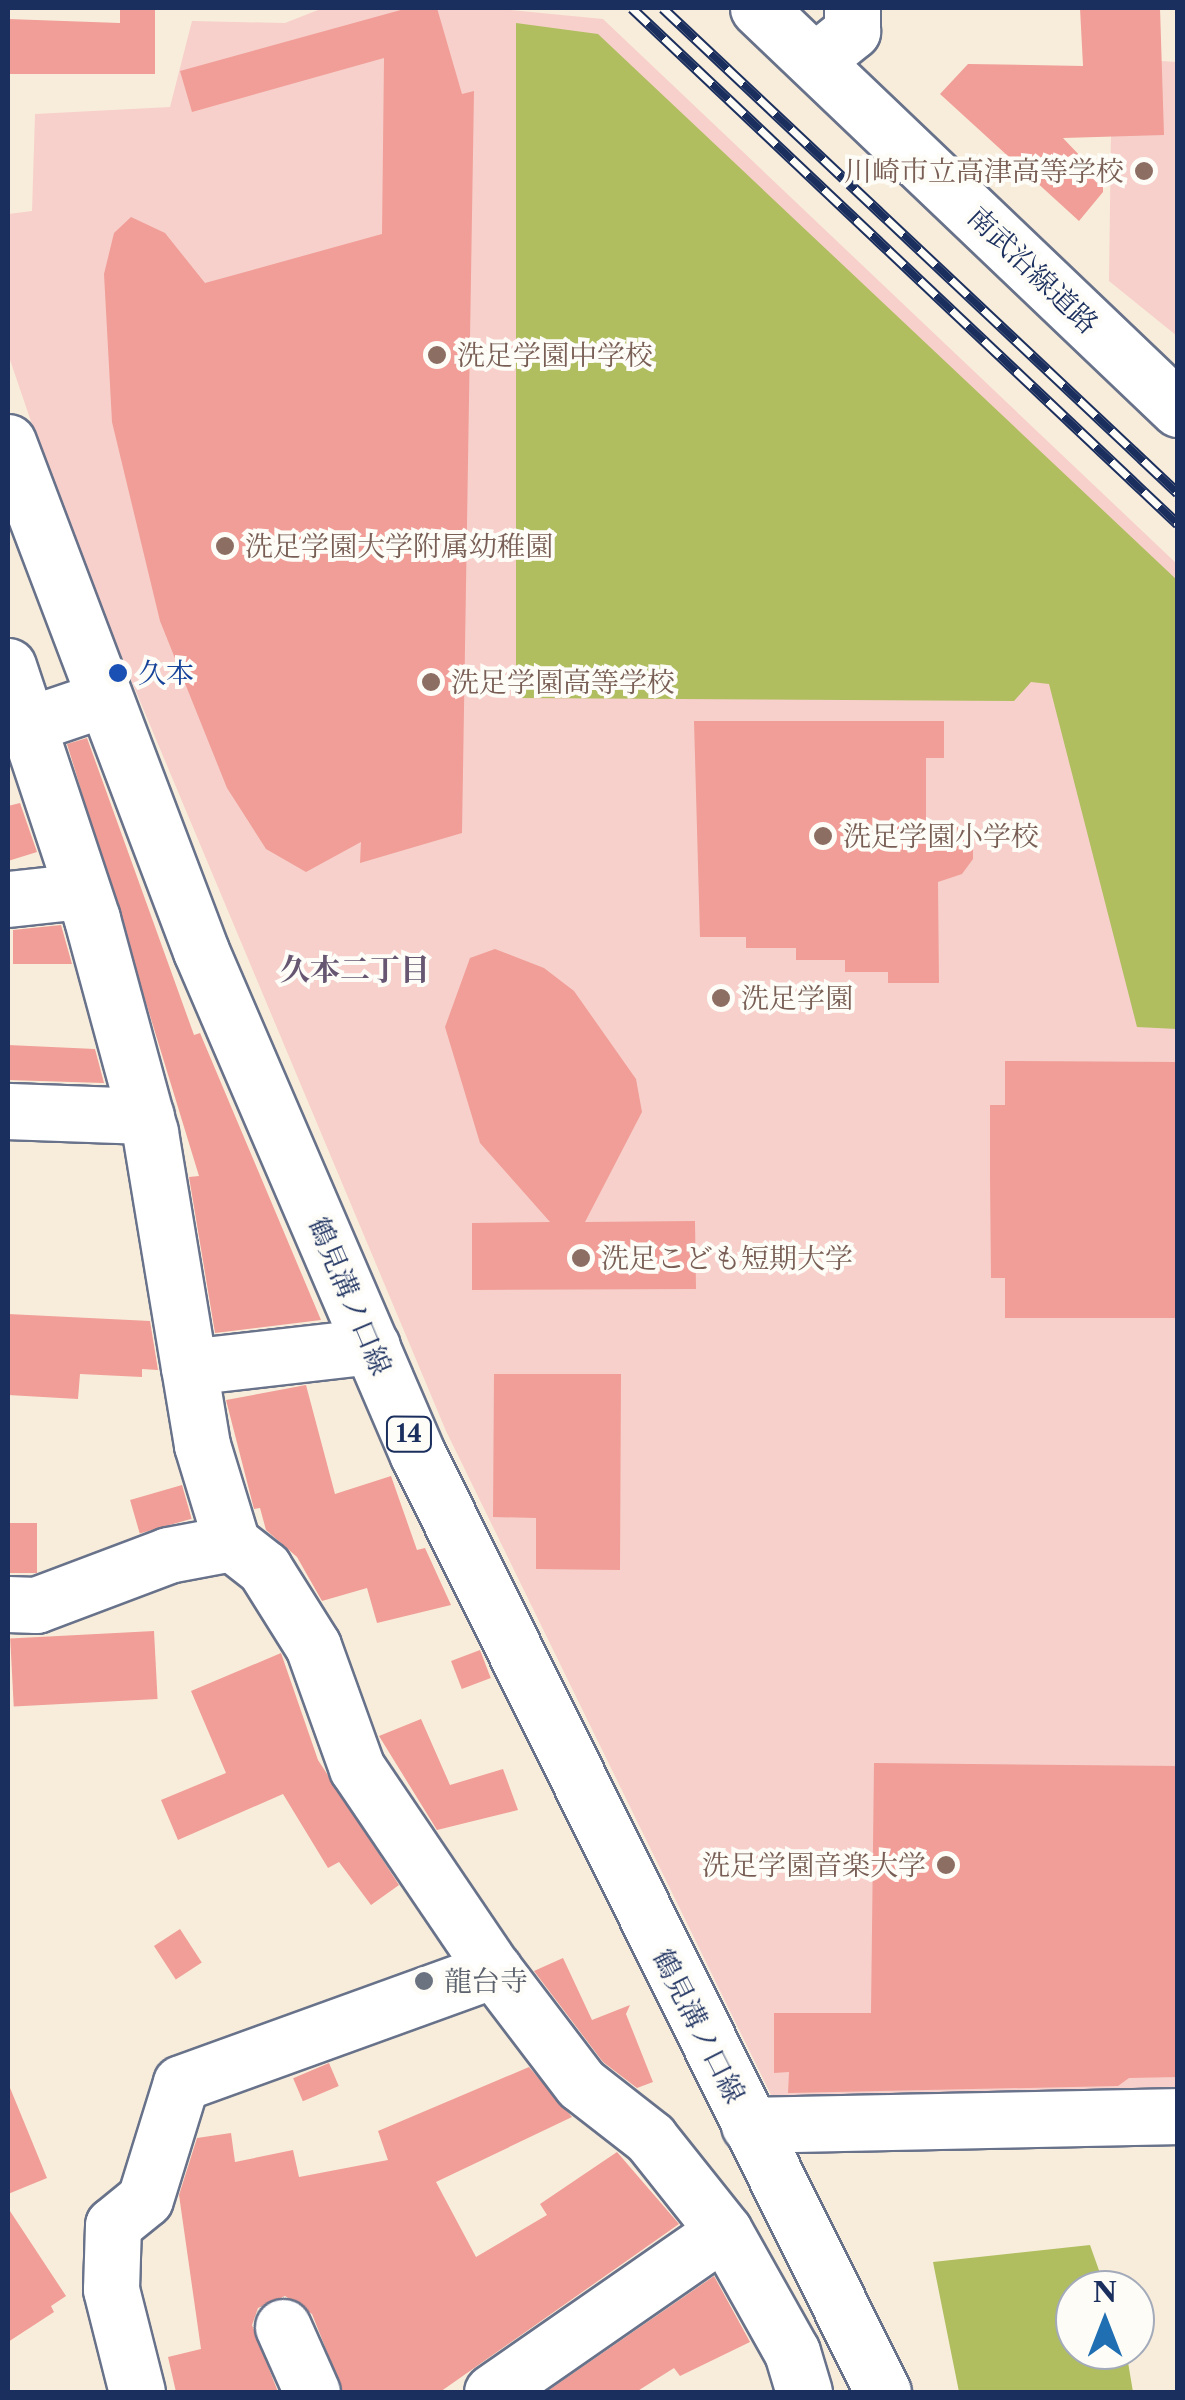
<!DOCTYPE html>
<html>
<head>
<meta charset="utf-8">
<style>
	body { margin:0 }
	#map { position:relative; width:1185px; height:2400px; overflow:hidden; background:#f8eddb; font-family:"Libre Caslon Text","Noto Serif JP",serif }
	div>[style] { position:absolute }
	.built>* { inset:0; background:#f7d0cb }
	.green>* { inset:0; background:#b0be60 }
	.building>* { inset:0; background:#f09e97; transform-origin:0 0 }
	.roads { filter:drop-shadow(2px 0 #68728a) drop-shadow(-2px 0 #68728a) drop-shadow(0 2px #68728a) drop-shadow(0 -2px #68728a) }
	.minor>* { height:55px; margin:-27.5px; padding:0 27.5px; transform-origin:27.5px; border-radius:27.5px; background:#fff }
	.major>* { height:55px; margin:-27.5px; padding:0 27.5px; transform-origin:27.5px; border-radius:27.5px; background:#fff }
	.rail>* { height:11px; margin-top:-5.5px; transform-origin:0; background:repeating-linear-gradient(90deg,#fdfcf7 0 22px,#1b2f5e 0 44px); box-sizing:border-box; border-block:2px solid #1b2f5e }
	.dots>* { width:28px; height:28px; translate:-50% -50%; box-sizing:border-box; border:5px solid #fdfcf7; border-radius:50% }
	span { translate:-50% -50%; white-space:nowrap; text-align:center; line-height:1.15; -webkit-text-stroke:8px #fdfcf7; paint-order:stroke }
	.shield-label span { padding:2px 8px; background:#fdfcf7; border:2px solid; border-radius:8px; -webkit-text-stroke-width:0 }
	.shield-label { font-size:25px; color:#1b2f5e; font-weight:700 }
	.education-label { font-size:28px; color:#785e54 }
	.right { translate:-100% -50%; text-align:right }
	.left { translate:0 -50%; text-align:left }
	.street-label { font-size:28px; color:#1b2f5e }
	.transit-label { font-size:28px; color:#164399 }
	.worship-label { font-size:28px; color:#5b616d }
	.neighbourhood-label { font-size:30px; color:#665672; font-weight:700 }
	.frame { position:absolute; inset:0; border:10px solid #1b2f5e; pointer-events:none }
	.north { position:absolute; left:1055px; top:2270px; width:100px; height:100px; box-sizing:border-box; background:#fdfcf7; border:2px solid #a3aaba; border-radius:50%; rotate:0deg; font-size:28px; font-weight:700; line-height:40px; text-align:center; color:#1b2f5e }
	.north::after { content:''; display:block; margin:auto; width:35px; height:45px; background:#1f6fb2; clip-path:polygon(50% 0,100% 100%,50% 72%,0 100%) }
</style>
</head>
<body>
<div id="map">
	<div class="built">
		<div style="clip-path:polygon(323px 8px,489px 8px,603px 19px,1177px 564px,1177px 2097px,774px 2101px,446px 1431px,67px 527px,8px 354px,8px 214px,32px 211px,35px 114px,170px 107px,192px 21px,285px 23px)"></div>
		<div style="clip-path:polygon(1112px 58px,1177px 62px,1177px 336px,1109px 281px)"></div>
	</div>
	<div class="green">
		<div style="clip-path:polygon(516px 23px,598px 34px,1177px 580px,1177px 1029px,1137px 1027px,1049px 684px,1031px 682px,1014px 701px,516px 698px)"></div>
		<div style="clip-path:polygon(1090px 2245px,1106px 2290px,1075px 2290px,1075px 2350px,1126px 2350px,1133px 2392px,959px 2392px,933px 2262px)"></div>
	</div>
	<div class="building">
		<div style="clip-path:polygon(120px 8px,155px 8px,155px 74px,8px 74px,8px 19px,120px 23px)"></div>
		<div style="clip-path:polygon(408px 8px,437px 8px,462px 94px,474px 91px,462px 833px,360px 863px,361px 842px,306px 872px,266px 849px,227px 788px,160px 621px,112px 422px,104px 274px,114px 233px,131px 217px,165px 233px,205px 283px,382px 234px,384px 58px,192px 112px,180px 71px)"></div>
		<div style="clip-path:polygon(1080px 8px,1160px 8px,1164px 135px,1063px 138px,1103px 180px,1103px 192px,1079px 221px,940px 94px,968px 64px,1083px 66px)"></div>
		<div style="clip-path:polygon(694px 721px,944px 721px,944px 758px,926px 758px,926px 826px,955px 825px,973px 840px,973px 859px,962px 874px,938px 882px,939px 983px,888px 983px,888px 972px,845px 972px,845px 960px,796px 960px,796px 948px,746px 948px,746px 937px,700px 937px)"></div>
		<div style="clip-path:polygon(87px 738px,194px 1035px,200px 1033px,321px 1320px,215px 1333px,189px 1177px,199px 1176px,67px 744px)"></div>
		<div style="clip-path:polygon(20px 803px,37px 852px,8px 861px,8px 806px)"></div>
		<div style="clip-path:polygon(61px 925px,72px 964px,13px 964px,13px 930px)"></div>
		<div style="clip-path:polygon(495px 949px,544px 968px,574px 991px,636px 1079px,642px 1112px,585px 1222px,695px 1221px,696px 1289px,472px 1290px,472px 1223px,550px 1222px,480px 1143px,445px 1027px,470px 958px)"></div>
		<div style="clip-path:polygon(8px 1045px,95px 1049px,104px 1083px,8px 1080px)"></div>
		<div style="clip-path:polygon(1005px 1061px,1178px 1062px,1178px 1318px,1005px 1318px,1005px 1278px,991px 1278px,990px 1177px,990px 1105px,1005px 1105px)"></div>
		<div style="clip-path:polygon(8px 1314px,150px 1321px,158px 1370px,142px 1369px,142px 1377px,80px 1374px,78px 1399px,8px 1395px)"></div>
		<div style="clip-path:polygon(494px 1374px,621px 1374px,620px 1570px,536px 1569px,536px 1518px,493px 1517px)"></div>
		<div style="clip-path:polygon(306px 1385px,335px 1494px,391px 1476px,417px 1550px,425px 1548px,451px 1605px,377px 1623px,367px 1588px,322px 1601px,297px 1557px,266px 1530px,260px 1508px,254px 1509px,226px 1400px)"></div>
		<div style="left:182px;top:1485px;width:35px;height:54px;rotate:74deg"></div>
		<div style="left:8px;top:1523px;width:29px;height:50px"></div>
		<div style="left:154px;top:1631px;width:68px;height:144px;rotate:87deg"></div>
		<div style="left:480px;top:1650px;width:30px;height:31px;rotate:69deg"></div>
		<div style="clip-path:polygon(281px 1653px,318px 1760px,399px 1885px,371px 1905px,339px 1862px,328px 1868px,283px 1794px,178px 1840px,161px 1800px,226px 1773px,191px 1691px)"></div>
		<div style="clip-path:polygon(421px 1719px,450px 1785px,503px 1769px,518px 1810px,437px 1830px,379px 1736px)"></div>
		<div style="clip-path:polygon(874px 1763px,1178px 1766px,1178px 2077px,1129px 2078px,1118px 2086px,788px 2093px,789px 2072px,774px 2073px,774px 2013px,871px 2013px)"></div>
		<div style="left:180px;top:1929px;width:40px;height:31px;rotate:57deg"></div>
		<div style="clip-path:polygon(563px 1958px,592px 2020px,630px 2005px,626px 2014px,653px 2082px,637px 2088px,603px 2062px,534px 1971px)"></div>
		<div style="left:329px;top:2063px;width:25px;height:39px;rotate:67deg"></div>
		<div style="clip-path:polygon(529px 2067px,572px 2117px,436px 2182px,476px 2257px,547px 2215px,540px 2204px,617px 2152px,679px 2224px,440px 2392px,343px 2392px,312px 2314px,285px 2296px,258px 2308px,252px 2325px,278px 2392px,176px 2392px,168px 2357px,201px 2349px,179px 2195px,197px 2138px,231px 2133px,235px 2162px,293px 2150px,299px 2177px,388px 2160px,378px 2131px)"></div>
		<div style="clip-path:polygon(8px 2083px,47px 2178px,8px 2194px)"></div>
		<div style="clip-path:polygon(8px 2208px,66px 2296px,51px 2306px,54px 2312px,8px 2342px)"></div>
		<div style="clip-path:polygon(714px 2276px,750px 2342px,680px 2376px,674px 2368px,636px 2392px,546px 2392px)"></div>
	</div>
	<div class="roads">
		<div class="minor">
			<div style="left:758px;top:8px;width:581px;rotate:43.67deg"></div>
			<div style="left:815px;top:61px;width:48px;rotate:-39deg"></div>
			<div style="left:852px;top:31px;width:23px;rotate:-90deg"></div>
			<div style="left:8px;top:666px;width:267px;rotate:71.6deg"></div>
			<div style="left:92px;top:919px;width:221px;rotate:74.8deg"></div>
			<div style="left:150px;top:1132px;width:238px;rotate:80.6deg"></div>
			<div style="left:27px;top:725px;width:81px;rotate:-18.7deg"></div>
			<div style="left:8px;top:899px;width:74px;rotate:-6.2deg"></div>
			<div style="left:8px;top:1111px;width:138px;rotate:2.1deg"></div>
			<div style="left:372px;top:1346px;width:184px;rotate:173.5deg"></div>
			<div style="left:189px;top:1367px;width:79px;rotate:80.5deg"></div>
			<div style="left:202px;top:1445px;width:102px;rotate:73deg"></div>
			<div style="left:232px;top:1543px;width:41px;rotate:38deg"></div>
			<div style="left:264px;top:1568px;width:92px;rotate:57.9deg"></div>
			<div style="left:313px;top:1646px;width:130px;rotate:70.2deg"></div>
			<div style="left:357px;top:1768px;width:244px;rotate:55.9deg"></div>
			<div style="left:494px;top:1970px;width:143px;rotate:52.7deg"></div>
			<div style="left:581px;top:2084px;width:88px;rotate:38deg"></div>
			<div style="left:650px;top:2138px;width:119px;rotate:51.5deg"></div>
			<div style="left:724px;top:2231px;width:139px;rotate:60.7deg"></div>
			<div style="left:792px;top:2352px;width:42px;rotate:73.3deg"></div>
			<div style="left:8px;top:1604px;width:28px;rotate:2deg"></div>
			<div style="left:36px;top:1605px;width:141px;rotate:-20.7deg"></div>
			<div style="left:168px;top:1555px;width:65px;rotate:-10.6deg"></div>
			<div style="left:749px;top:2125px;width:429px;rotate:-1.2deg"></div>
			<div style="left:283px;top:2327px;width:71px;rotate:66deg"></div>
			<div style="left:137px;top:2392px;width:106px;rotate:-104.2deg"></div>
			<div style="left:111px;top:2289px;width:64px;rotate:-88.2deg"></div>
			<div style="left:113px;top:2225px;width:41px;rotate:-39.1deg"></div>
			<div style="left:145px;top:2199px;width:121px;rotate:-72.8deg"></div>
			<div style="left:181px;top:2083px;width:333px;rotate:-19.9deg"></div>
			<div style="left:492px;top:2392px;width:282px;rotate:-34.8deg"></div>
		</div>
		<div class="major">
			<div style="left:8px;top:442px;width:544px;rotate:69.23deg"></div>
			<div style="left:201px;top:951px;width:549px;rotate:66.71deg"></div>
			<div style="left:418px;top:1455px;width:1046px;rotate:63.61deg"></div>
		</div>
	</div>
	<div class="rail">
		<div style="left:632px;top:8px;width:751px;rotate:43.38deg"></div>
		<div style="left:663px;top:8px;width:707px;rotate:43.28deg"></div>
	</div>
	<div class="dots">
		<div style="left:1144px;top:171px;background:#8d6e63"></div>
		<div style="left:437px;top:355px;background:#8d6e63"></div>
		<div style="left:225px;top:546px;background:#8d6e63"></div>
		<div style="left:118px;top:673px;background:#1a4fb4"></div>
		<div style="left:431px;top:682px;background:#8d6e63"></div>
		<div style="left:823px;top:836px;background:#8d6e63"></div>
		<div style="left:721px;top:998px;background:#8d6e63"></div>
		<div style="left:581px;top:1258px;background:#8d6e63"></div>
		<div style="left:946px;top:1865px;background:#8d6e63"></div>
		<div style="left:424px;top:1981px;background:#6b7280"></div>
	</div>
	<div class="shield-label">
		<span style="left:409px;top:1434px">14</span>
	</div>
	<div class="education-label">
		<span class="right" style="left:1124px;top:171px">川崎市立高津高等学校</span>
		<span class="left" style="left:457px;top:355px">洗足学園中学校</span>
		<span class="left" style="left:245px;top:546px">洗足学園大学附属幼稚園</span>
		<span class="left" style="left:451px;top:682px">洗足学園高等学校</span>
		<span class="left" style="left:843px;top:836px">洗足学園小学校</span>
		<span class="left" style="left:741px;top:998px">洗足学園</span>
		<span class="left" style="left:601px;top:1258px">洗足こども短期大学</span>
		<span class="right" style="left:926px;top:1865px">洗足学園音楽大学</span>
	</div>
	<div class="street-label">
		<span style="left:1033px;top:270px;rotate:44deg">南武沿線道路</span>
		<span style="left:350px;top:1296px;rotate:67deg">鶴見溝ノ口線</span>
		<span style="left:699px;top:2026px;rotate:63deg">鶴見溝ノ口線</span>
	</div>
	<div class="transit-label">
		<span class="left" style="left:138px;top:673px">久本</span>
	</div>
	<div class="worship-label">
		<span class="left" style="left:444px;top:1981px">龍台寺</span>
	</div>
	<div class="neighbourhood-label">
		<span style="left:355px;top:970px">久本二丁目</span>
	</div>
	<div class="frame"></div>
	<div class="north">N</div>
</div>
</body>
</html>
